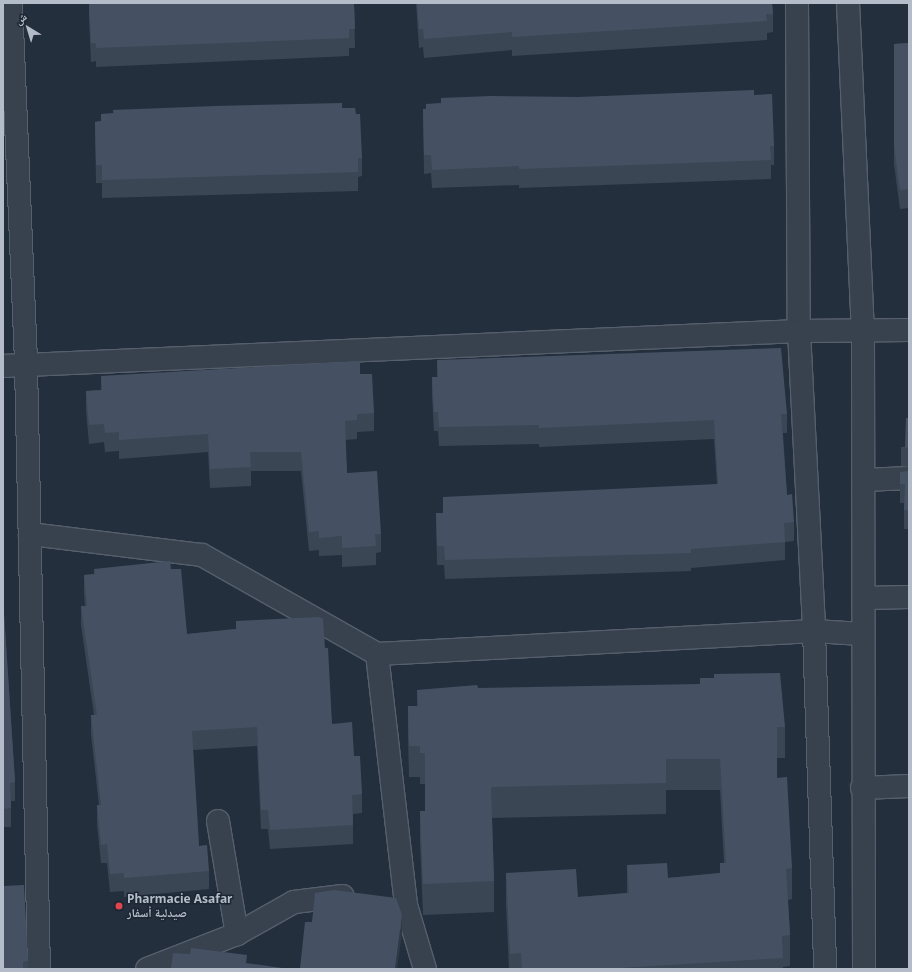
<!DOCTYPE html>
<html>
<head>
<meta charset="utf-8">
<style>
	body { margin:0 }
	#map { position:relative; width:912px; height:972px; overflow:hidden; background:#242f3e; font-family:"Noto Sans","Noto Naskh Arabic",sans-serif }
	div>[style] { position:absolute }
	.roads { filter:drop-shadow(1px 0 #565f6c) drop-shadow(-1px 0 #565f6c) drop-shadow(0 1px #565f6c) drop-shadow(0 -1px #565f6c) }
	.street>* { height:22px; margin:-11px; padding:0 11px; transform-origin:11px; border-radius:11px; background:#38414e }
	.wall>* { inset:0; background:#3b4654 }
	.shaded-wall>* { inset:0; background:#303945 }
	.building>* { inset:0; background:#455162 }
	.dots>* { width:11px; height:11px; translate:-50% -50%; box-sizing:border-box; border:2px solid #1d2633; border-radius:50% }
	span { translate:-50% -50%; white-space:nowrap; text-align:center; line-height:1.15; -webkit-text-stroke:3px #1d2633; paint-order:stroke }
	.poi-label { font-size:12px; color:#b4bcc9; font-weight:700 }
	.left { translate:0 -50%; text-align:left }
	.frame { position:absolute; inset:0; border:4px solid #b4bcc9; pointer-events:none }
	.north { position:absolute; left:8px; top:8px; width:40px; height:40px; -webkit-text-stroke:3px #1d2633; paint-order:stroke; rotate:322deg; font-size:11px; font-weight:700; line-height:16px; text-align:center; color:#b4bcc9 }
	.north::after { content:''; display:block; margin:auto; width:14px; height:18px; background:#b4bcc9; clip-path:polygon(50% 0,100% 100%,50% 72%,0 100%) }
</style>
</head>
<body>
<div id="map">
	<div class="roads">
		<div class="street">
			<div style="left:11px;top:3px;width:362px;rotate:87.6deg"></div>
			<div style="left:26px;top:365px;width:604px;rotate:88.77deg"></div>
			<div style="left:797px;top:3px;width:328px;rotate:89.7deg"></div>
			<div style="left:799px;top:331px;width:300px;rotate:87.1deg"></div>
			<div style="left:814px;top:631px;width:338px;rotate:88.1deg"></div>
			<div style="left:848px;top:3px;width:329px;rotate:87.4deg"></div>
			<div style="left:863px;top:332px;width:637px;rotate:89.91deg"></div>
			<div style="left:3px;top:366px;width:797px;rotate:-2.52deg"></div>
			<div style="left:799px;top:331px;width:110px;rotate:-0.5deg"></div>
			<div style="left:864px;top:480px;width:45px;rotate:-2.5deg"></div>
			<div style="left:30px;top:534px;width:173px;rotate:7deg"></div>
			<div style="left:202px;top:555px;width:201px;rotate:29.5deg"></div>
			<div style="left:377px;top:654px;width:253px;rotate:83.4deg"></div>
			<div style="left:406px;top:905px;width:67px;rotate:73.5deg"></div>
			<div style="left:864px;top:598px;width:45px;rotate:-1.3deg"></div>
			<div style="left:377px;top:654px;width:438px;rotate:-3deg"></div>
			<div style="left:814px;top:631px;width:48px;rotate:3.6deg"></div>
			<div style="left:862px;top:788px;width:47px;rotate:-2.4deg"></div>
			<div style="left:218px;top:821px;width:115px;rotate:80.5deg"></div>
			<div style="left:147px;top:969px;width:97px;rotate:-21.3deg"></div>
			<div style="left:237px;top:934px;width:65px;rotate:-29.3deg"></div>
			<div style="left:294px;top:902px;width:49px;rotate:-7deg"></div>
		</div>
	</div>
	<div class="wall">
		<div style="clip-path:polygon(89px 3px,354px 3px,355px 48px,349px 48px,349px 56px,96px 67px,96px 61px,91px 62px,89px 18px)"></div>
		<div style="clip-path:polygon(416px 3px,772px 3px,773px 14px,773px 32px,767px 33px,767px 40px,512px 56px,512px 50px,424px 58px,423px 47px,419px 48px)"></div>
		<div style="clip-path:polygon(909px 43px,909px 208px,900px 209px,894px 164px,894px 44px)"></div>
		<div style="clip-path:polygon(754px 95px,774px 146px,774px 165px,771px 165px,771px 179px,519px 188px,519px 185px,432px 188px,431px 173px,424px 174px,423px 109px,579px 97px)"></div>
		<div style="clip-path:polygon(342px 108px,356px 114px,362px 158px,362px 176px,358px 177px,358px 191px,102px 198px,102px 183px,96px 183px,95px 122px,101px 121px,113px 113px,113px 110px)"></div>
		<div style="clip-path:polygon(437px 360px,787px 414px,787px 433px,783px 433px,787px 495px,794px 522px,794px 541px,785px 542px,785px 560px,691px 568px,691px 571px,445px 579px,444px 565px,437px 565px,436px 513px,443px 513px,717px 484px,714px 439px,539px 447px,539px 444px,439px 446px,438px 431px,434px 431px,432px 396px,432px 377px,437px 377px)"></div>
		<div style="clip-path:polygon(360px 374px,374px 413px,374px 431px,357px 432px,357px 439px,345px 440px,347px 473px,381px 534px,381px 552px,376px 553px,376px 565px,342px 567px,342px 555px,319px 556px,319px 550px,309px 551px,301px 471px,251px 471px,251px 486px,210px 488px,208px 452px,119px 459px,119px 451px,105px 452px,104px 442px,89px 444px,86px 410px,86px 391px,101px 390px,101px 376px)"></div>
		<div style="clip-path:polygon(909px 418px,909px 467px,901px 466px,901px 447px,905px 447px)"></div>
		<div style="clip-path:polygon(909px 471px,909px 529px,904px 529px,904px 503px,900px 503px,900px 472px)"></div>
		<div style="clip-path:polygon(94px 569px,171px 569px,187px 634px,236px 629px,236px 621px,325px 648px,332px 724px,354px 756px,362px 794px,362px 813px,353px 814px,353px 844px,270px 849px,268px 829px,261px 829px,257px 746px,193px 750px,199px 846px,209px 871px,209px 889px,124px 897px,124px 891px,110px 892px,107px 863px,101px 863px,97px 824px,97px 805px,99px 805px,91px 734px,91px 715px,94px 715px,81px 625px,81px 606px,85px 606px,84px 593px,84px 575px,94px 574px)"></div>
		<div style="clip-path:polygon(3px 598px,15px 782px,15px 801px,11px 801px,11px 827px,3px 827px)"></div>
		<div style="clip-path:polygon(478px 688px,785px 727px,785px 758px,777px 758px,777px 778px,792px 868px,792px 899px,788px 900px,790px 935px,790px 966px,783px 967px,783px 969px,509px 969px,506px 904px,506px 873px,578px 897px,627px 893px,627px 865px,668px 878px,720px 873px,720px 863px,724px 863px,720px 790px,666px 790px,666px 814px,492px 818px,494px 881px,494px 912px,423px 915px,420px 842px,420px 811px,425px 811px,425px 784px,420px 784px,420px 777px,409px 777px,408px 737px,408px 706px,417px 706px,417px 690px)"></div>
		<div style="clip-path:polygon(3px 886px,28px 961px,28px 969px,3px 969px)"></div>
	</div>
	<div class="shaded-wall">
		<div style="clip-path:polygon(402px 915px,402px 934px,397px 969px,395px 969px)"></div>
	</div>
	<div class="building">
		<div style="clip-path:polygon(89px 3px,354px 3px,355px 29px,349px 29px,349px 38px,96px 48px,96px 43px,91px 43px)"></div>
		<div style="clip-path:polygon(417px 3px,772px 3px,773px 14px,766px 14px,767px 21px,512px 37px,512px 32px,424px 39px,423px 29px,419px 29px)"></div>
		<div style="clip-path:polygon(909px 43px,909px 189px,900px 190px,894px 145px,894px 44px)"></div>
		<div style="clip-path:polygon(754px 90px,754px 95px,772px 94px,774px 146px,770px 146px,771px 160px,519px 169px,519px 166px,432px 170px,431px 155px,424px 155px,423px 109px,426px 109px,426px 104px,441px 103px,441px 98px,491px 96px,579px 97px)"></div>
		<div style="clip-path:polygon(342px 103px,342px 108px,355px 108px,356px 114px,360px 114px,362px 158px,358px 158px,358px 172px,102px 180px,102px 165px,96px 165px,95px 122px,101px 121px,101px 114px,114px 113px,113px 110px,215px 106px)"></div>
		<div style="clip-path:polygon(781px 348px,787px 414px,781px 414px,787px 495px,792px 494px,794px 522px,784px 523px,785px 542px,691px 549px,691px 553px,445px 560px,444px 546px,437px 546px,436px 513px,443px 513px,443px 497px,718px 484px,714px 420px,539px 428px,539px 425px,439px 427px,438px 412px,434px 412px,432px 377px,438px 377px,437px 360px)"></div>
		<div style="clip-path:polygon(360px 361px,360px 374px,372px 374px,374px 413px,357px 414px,357px 420px,345px 421px,347px 473px,377px 471px,381px 534px,375px 534px,376px 546px,342px 548px,342px 536px,319px 538px,319px 531px,309px 532px,301px 452px,250px 452px,251px 467px,210px 469px,208px 434px,119px 440px,119px 432px,105px 433px,104px 424px,89px 425px,86px 391px,102px 390px,101px 376px)"></div>
		<div style="clip-path:polygon(906px 418px,909px 418px,909px 448px,901px 447px,905px 447px)"></div>
		<div style="clip-path:polygon(909px 471px,909px 510px,904px 510px,905px 484px,900px 484px,900px 472px)"></div>
		<div style="clip-path:polygon(170px 561px,171px 569px,181px 569px,187px 634px,236px 629px,236px 621px,319px 617px,323px 619px,325px 648px,328px 648px,332px 724px,352px 722px,354px 756px,360px 756px,362px 794px,352px 795px,353px 825px,270px 830px,268px 810px,261px 810px,257px 727px,192px 731px,199px 846px,207px 845px,209px 871px,124px 878px,124px 873px,110px 874px,107px 844px,101px 845px,97px 805px,101px 805px,91px 715px,97px 715px,81px 606px,87px 606px,84px 575px,95px 574px,94px 569px)"></div>
		<div style="clip-path:polygon(3px 598px,15px 782px,10px 783px,11px 808px,3px 809px)"></div>
		<div style="clip-path:polygon(780px 673px,785px 727px,777px 727px,777px 778px,787px 777px,792px 868px,786px 869px,790px 935px,782px 936px,783px 958px,603px 969px,522px 969px,521px 953px,510px 954px,506px 873px,576px 869px,578px 897px,629px 893px,627px 865px,667px 863px,668px 878px,720px 873px,720px 863px,726px 863px,720px 759px,666px 759px,666px 783px,491px 787px,494px 881px,423px 884px,420px 811px,425px 811px,425px 753px,420px 753px,420px 746px,409px 746px,408px 706px,418px 706px,417px 690px,477px 685px,478px 688px,700px 684px,700px 678px,714px 678px,714px 674px)"></div>
		<div style="clip-path:polygon(24px 885px,28px 961px,23px 962px,23px 969px,3px 969px,3px 886px)"></div>
		<div style="clip-path:polygon(334px 890px,396px 898px,402px 915px,395px 969px,300px 969px,305px 922px,312px 922px,315px 893px)"></div>
		<div style="clip-path:polygon(191px 948px,247px 955px,246px 963px,289px 969px,171px 969px,173px 953px,190px 954px)"></div>
	</div>
	<div class="dots">
		<div style="left:119px;top:906px;background:#e0444e"></div>
	</div>
	<div class="poi-label">
		<span class="left" style="left:127px;top:906px">Pharmacie Asafar<br>صيدلية أسفار</span>
	</div>
	<div class="frame"></div>
	<div class="north">ش</div>
</div>
</body>
</html>
